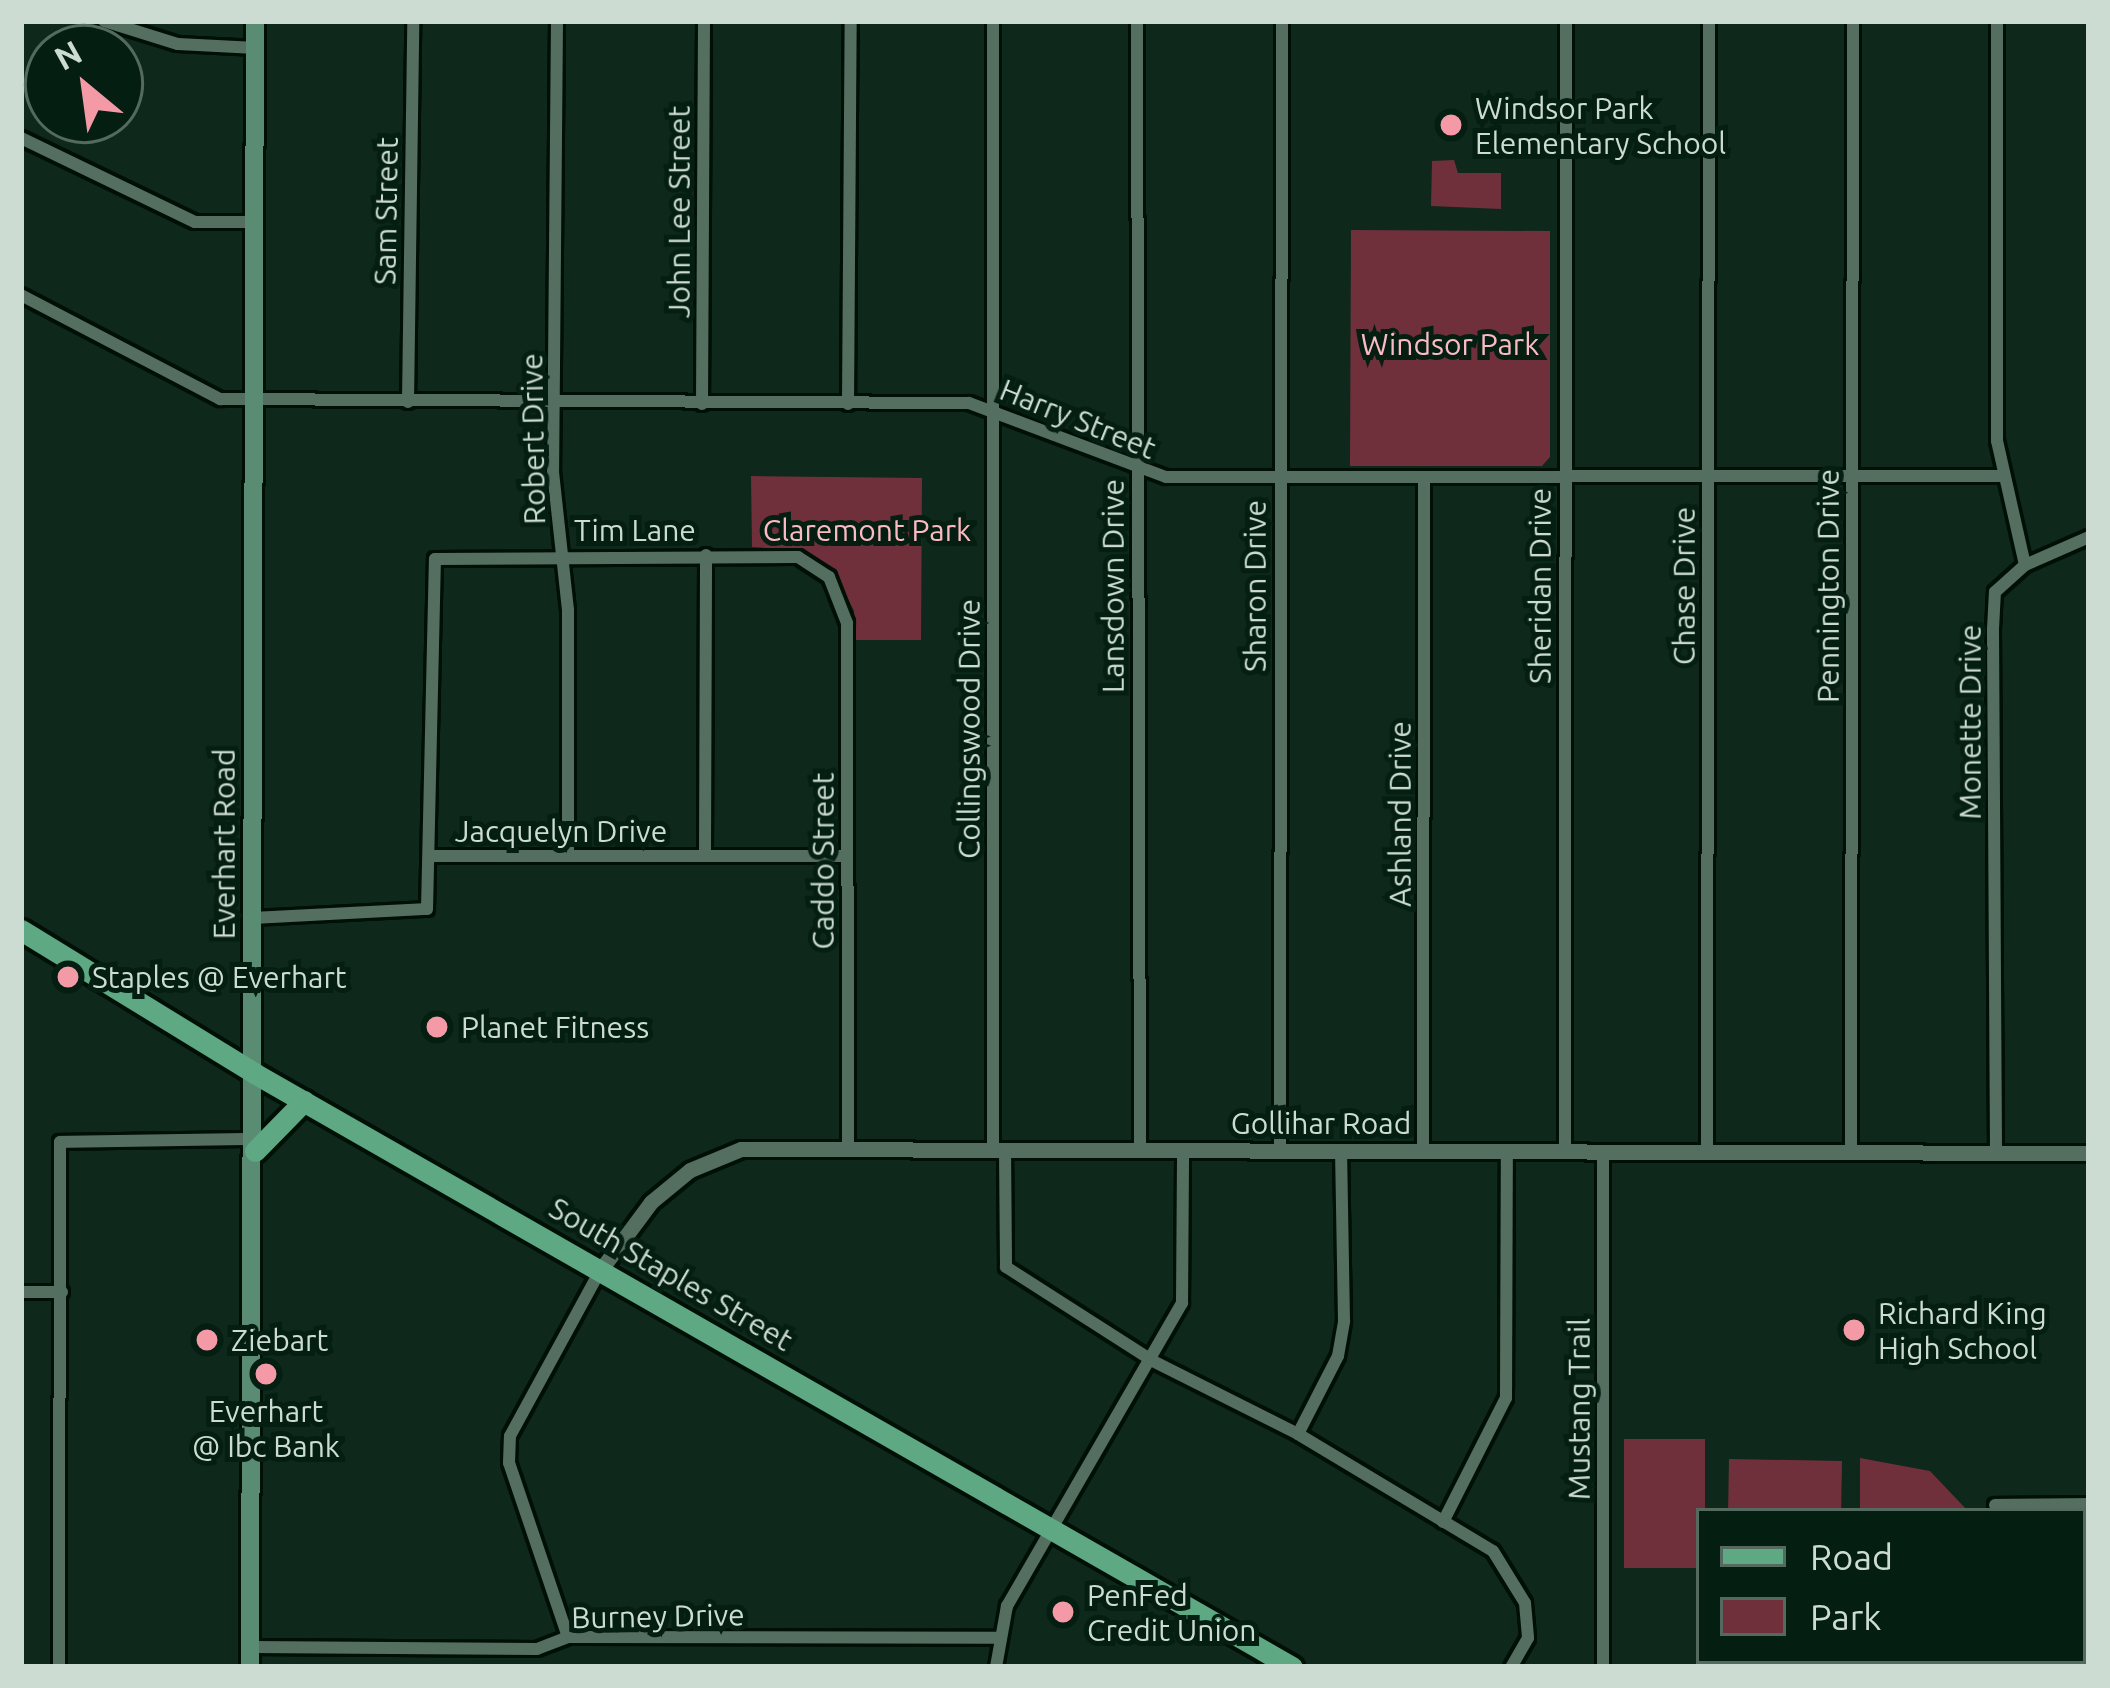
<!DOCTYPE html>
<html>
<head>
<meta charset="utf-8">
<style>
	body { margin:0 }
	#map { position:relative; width:2110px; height:1688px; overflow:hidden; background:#0e281b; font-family:Ubuntu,sans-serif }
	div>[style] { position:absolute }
	.green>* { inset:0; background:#70303b; transform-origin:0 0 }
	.roads { filter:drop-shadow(3px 0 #001006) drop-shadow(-3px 0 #001006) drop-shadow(0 3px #001006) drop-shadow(0 -3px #001006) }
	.minor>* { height:12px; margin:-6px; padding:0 6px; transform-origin:6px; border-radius:6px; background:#546f60 }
	.tertiary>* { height:15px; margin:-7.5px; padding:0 7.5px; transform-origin:7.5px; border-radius:7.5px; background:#546f60 }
	.secondary>* { height:18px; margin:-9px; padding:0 9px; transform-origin:9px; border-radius:9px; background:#598c72 }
	.primary>* { height:21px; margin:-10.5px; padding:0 10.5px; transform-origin:10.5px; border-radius:10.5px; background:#5ea884 }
	.dots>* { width:33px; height:33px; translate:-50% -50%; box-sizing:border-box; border:6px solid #041e12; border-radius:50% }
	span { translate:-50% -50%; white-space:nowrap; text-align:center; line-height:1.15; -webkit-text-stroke:10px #041e12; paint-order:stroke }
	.poi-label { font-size:30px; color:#cddcd3 }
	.left { translate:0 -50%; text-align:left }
	.street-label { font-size:30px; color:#cddcd3 }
	.park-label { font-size:30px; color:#fcbac2 }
	.frame { position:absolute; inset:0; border:24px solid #cddcd3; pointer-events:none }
	.legend { position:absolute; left:1696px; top:1508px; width:390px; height:156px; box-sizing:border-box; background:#041e12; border:3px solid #546a5f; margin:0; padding:15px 21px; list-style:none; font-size:36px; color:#cddcd3 }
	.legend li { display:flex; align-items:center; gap:24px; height:60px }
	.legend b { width:60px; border:3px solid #546a5f }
	.north { position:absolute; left:24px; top:24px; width:120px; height:120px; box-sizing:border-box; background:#041e12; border:3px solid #546a5f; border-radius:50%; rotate:331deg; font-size:33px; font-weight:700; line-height:48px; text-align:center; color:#cddcd3 }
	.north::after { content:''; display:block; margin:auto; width:42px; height:54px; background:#f49aa6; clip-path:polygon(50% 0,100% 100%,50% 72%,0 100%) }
</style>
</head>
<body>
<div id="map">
	<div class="green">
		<div style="clip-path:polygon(1454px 160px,1458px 173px,1501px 173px,1501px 209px,1431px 206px,1432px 161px)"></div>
		<div style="clip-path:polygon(1351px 230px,1550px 231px,1550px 457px,1542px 466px,1350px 466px)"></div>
		<div style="clip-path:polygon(751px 476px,922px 478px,921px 640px,855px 640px,854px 611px,834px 572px,798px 550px,752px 547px)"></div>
		<div style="left:1624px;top:1439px;width:81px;height:129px"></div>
		<div style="clip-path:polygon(1860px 1458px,1930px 1471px,1968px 1511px,1860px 1511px)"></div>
		<div style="left:1729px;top:1459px;width:113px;height:52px;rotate:1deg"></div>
		<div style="clip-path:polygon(1800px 1661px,1977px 1661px,1798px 1667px)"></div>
	</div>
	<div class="roads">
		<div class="minor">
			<div style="left:104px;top:21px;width:77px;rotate:17.3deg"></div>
			<div style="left:178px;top:44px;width:78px;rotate:2.9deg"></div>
			<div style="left:557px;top:21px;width:451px;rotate:90.5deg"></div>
			<div style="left:553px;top:472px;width:139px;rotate:83.8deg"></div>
			<div style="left:568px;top:610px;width:246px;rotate:90deg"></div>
			<div style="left:993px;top:21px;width:1129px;rotate:90deg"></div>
			<div style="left:1137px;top:21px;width:1129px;rotate:89.85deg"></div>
			<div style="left:21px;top:138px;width:193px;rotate:25.8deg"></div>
			<div style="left:195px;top:222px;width:60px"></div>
			<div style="left:21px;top:295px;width:225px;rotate:27.6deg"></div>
			<div style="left:220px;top:399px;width:749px;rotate:0.31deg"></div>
			<div style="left:969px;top:403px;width:210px;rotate:20.6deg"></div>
			<div style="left:1166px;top:477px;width:834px;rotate:-0.07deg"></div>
			<div style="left:408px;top:402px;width:381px;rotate:-89.2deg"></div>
			<div style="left:702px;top:404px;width:383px;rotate:-89.7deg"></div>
			<div style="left:848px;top:404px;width:383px;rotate:-89.6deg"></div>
			<div style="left:2025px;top:565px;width:70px;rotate:-23.6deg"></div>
			<div style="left:705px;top:855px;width:300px;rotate:-89.8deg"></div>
			<div style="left:432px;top:856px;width:414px"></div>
			<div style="left:254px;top:918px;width:173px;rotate:-3deg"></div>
			<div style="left:427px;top:909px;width:350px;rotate:-88.7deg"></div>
			<div style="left:435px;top:559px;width:363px;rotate:-0.3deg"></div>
			<div style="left:798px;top:557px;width:37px;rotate:33deg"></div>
			<div style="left:829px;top:577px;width:49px;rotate:68.6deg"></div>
			<div style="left:847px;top:623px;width:526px;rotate:89.89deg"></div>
			<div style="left:1005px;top:1149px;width:118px;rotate:89.5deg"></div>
			<div style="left:1006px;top:1267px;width:174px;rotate:32.6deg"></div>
			<div style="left:1153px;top:1361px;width:162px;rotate:26.7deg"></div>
			<div style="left:1298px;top:1434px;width:227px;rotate:31deg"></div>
			<div style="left:1493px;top:1551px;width:61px;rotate:58.4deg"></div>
			<div style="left:1525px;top:1603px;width:35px;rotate:85deg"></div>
			<div style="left:1528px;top:1638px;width:34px;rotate:120deg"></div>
			<div style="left:1280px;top:1150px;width:1129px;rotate:-89.9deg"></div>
			<div style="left:1423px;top:1151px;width:674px;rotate:-89.91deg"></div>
			<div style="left:1565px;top:1151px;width:1130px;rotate:-89.95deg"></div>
			<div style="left:1603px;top:1151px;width:516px;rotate:90deg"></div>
			<div style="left:1707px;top:1152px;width:1131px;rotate:-89.9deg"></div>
			<div style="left:1851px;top:1152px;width:1131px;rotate:-89.9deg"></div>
			<div style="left:1996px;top:1152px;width:523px;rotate:-90.33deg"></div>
			<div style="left:1993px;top:629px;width:37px;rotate:-87deg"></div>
			<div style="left:1995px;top:592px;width:40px;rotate:-42deg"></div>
			<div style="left:2025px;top:565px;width:127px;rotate:-102.7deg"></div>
			<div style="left:1997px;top:441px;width:420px;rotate:-90deg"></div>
			<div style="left:21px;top:1292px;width:41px"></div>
			<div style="left:1298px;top:1434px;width:88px;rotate:-62.9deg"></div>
			<div style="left:1338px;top:1356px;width:36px;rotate:-80deg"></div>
			<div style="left:1344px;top:1321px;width:171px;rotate:-91deg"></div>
			<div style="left:1995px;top:1505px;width:94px;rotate:-0.6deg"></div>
			<div style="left:1443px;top:1522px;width:139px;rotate:-63.1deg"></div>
			<div style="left:1506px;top:1398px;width:247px;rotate:-89.8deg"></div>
			<div style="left:568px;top:1637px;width:184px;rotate:-108.7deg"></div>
			<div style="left:509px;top:1463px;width:27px;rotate:-88deg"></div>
			<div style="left:510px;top:1436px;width:190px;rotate:-61.4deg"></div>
			<div style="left:250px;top:1647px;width:287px;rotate:0.4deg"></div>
			<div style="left:537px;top:1649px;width:33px;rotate:-21deg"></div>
			<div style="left:568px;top:1637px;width:428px;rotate:0.1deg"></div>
			<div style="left:2057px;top:1661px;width:6px;rotate:90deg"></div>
			<div style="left:59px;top:1667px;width:525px;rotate:-89.89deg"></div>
			<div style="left:60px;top:1142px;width:195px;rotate:-0.9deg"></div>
			<div style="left:996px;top:1667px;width:62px;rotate:-79.8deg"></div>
			<div style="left:1007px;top:1606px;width:350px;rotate:-60deg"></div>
			<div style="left:1182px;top:1303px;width:153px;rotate:-89.6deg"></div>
		</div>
		<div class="tertiary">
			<div style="left:602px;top:1268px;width:82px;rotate:-53.4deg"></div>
			<div style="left:651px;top:1202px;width:50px;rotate:-39.4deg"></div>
			<div style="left:690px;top:1170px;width:55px;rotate:-22.4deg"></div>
			<div style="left:741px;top:1149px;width:1348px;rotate:0.17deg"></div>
		</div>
		<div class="secondary">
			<div style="left:250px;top:1667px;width:1646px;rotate:-89.83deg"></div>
		</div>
		<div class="primary">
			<div style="left:21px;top:930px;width:273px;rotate:31.5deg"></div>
			<div style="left:254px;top:1073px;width:1196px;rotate:29.78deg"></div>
			<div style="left:255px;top:1151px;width:70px;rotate:-45.6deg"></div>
		</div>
	</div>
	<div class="dots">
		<div style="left:1451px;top:125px;background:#f49aa6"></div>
		<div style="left:68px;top:977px;background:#f49aa6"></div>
		<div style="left:437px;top:1027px;background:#f49aa6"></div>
		<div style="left:1854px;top:1330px;background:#f49aa6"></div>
		<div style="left:207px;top:1340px;background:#f49aa6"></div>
		<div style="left:266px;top:1374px;background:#f49aa6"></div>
		<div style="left:1063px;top:1612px;background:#f49aa6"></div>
	</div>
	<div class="poi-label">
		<span class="left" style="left:1475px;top:125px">Windsor Park<br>Elementary School</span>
		<span class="left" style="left:92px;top:977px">Staples @ Everhart</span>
		<span class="left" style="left:461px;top:1027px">Planet Fitness</span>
		<span class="left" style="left:1878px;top:1330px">Richard King<br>High School</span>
		<span class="left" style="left:231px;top:1340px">Ziebart</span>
		<span style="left:266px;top:1428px">Everhart<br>@ Ibc Bank</span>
		<span class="left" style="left:1087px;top:1612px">PenFed<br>Credit Union</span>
	</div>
	<div class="street-label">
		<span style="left:386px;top:211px;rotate:-89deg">Sam Street</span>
		<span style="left:679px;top:212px;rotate:-90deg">John Lee Street</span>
		<span style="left:1078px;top:419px;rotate:22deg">Harry Street</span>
		<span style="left:533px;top:439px;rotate:-91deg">Robert Drive</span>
		<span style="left:635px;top:530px">Tim Lane</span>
		<span style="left:1113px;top:586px;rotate:-90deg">Lansdown Drive</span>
		<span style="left:1255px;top:586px;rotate:-90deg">Sharon Drive</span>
		<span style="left:1540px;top:586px;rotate:-90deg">Sheridan Drive</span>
		<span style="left:1684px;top:586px;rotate:-90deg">Chase Drive</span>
		<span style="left:1828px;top:586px;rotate:-90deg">Pennington Drive</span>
		<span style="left:1970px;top:722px;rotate:-90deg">Monette Drive</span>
		<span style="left:969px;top:729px;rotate:-90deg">Collingswood Drive</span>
		<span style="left:1400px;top:814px;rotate:-90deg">Ashland Drive</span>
		<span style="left:561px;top:831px">Jacquelyn Drive</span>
		<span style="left:224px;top:844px;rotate:-90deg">Everhart Road</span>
		<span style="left:823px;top:861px;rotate:-90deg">Caddo Street</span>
		<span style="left:1321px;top:1123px">Gollihar Road</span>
		<span style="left:671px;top:1274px;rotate:30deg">South Staples Street</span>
		<span style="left:1579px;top:1409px;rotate:-90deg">Mustang Trail</span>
		<span style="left:658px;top:1616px;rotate:-1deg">Burney Drive</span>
	</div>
	<div class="park-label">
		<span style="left:1450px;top:344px">Windsor Park</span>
		<span style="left:867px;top:530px">Claremont Park</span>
	</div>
	<div class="frame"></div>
	<ul class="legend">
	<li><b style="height:15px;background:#5ea884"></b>Road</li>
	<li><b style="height:33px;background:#70303b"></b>Park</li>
	</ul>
	<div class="north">N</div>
</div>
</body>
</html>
